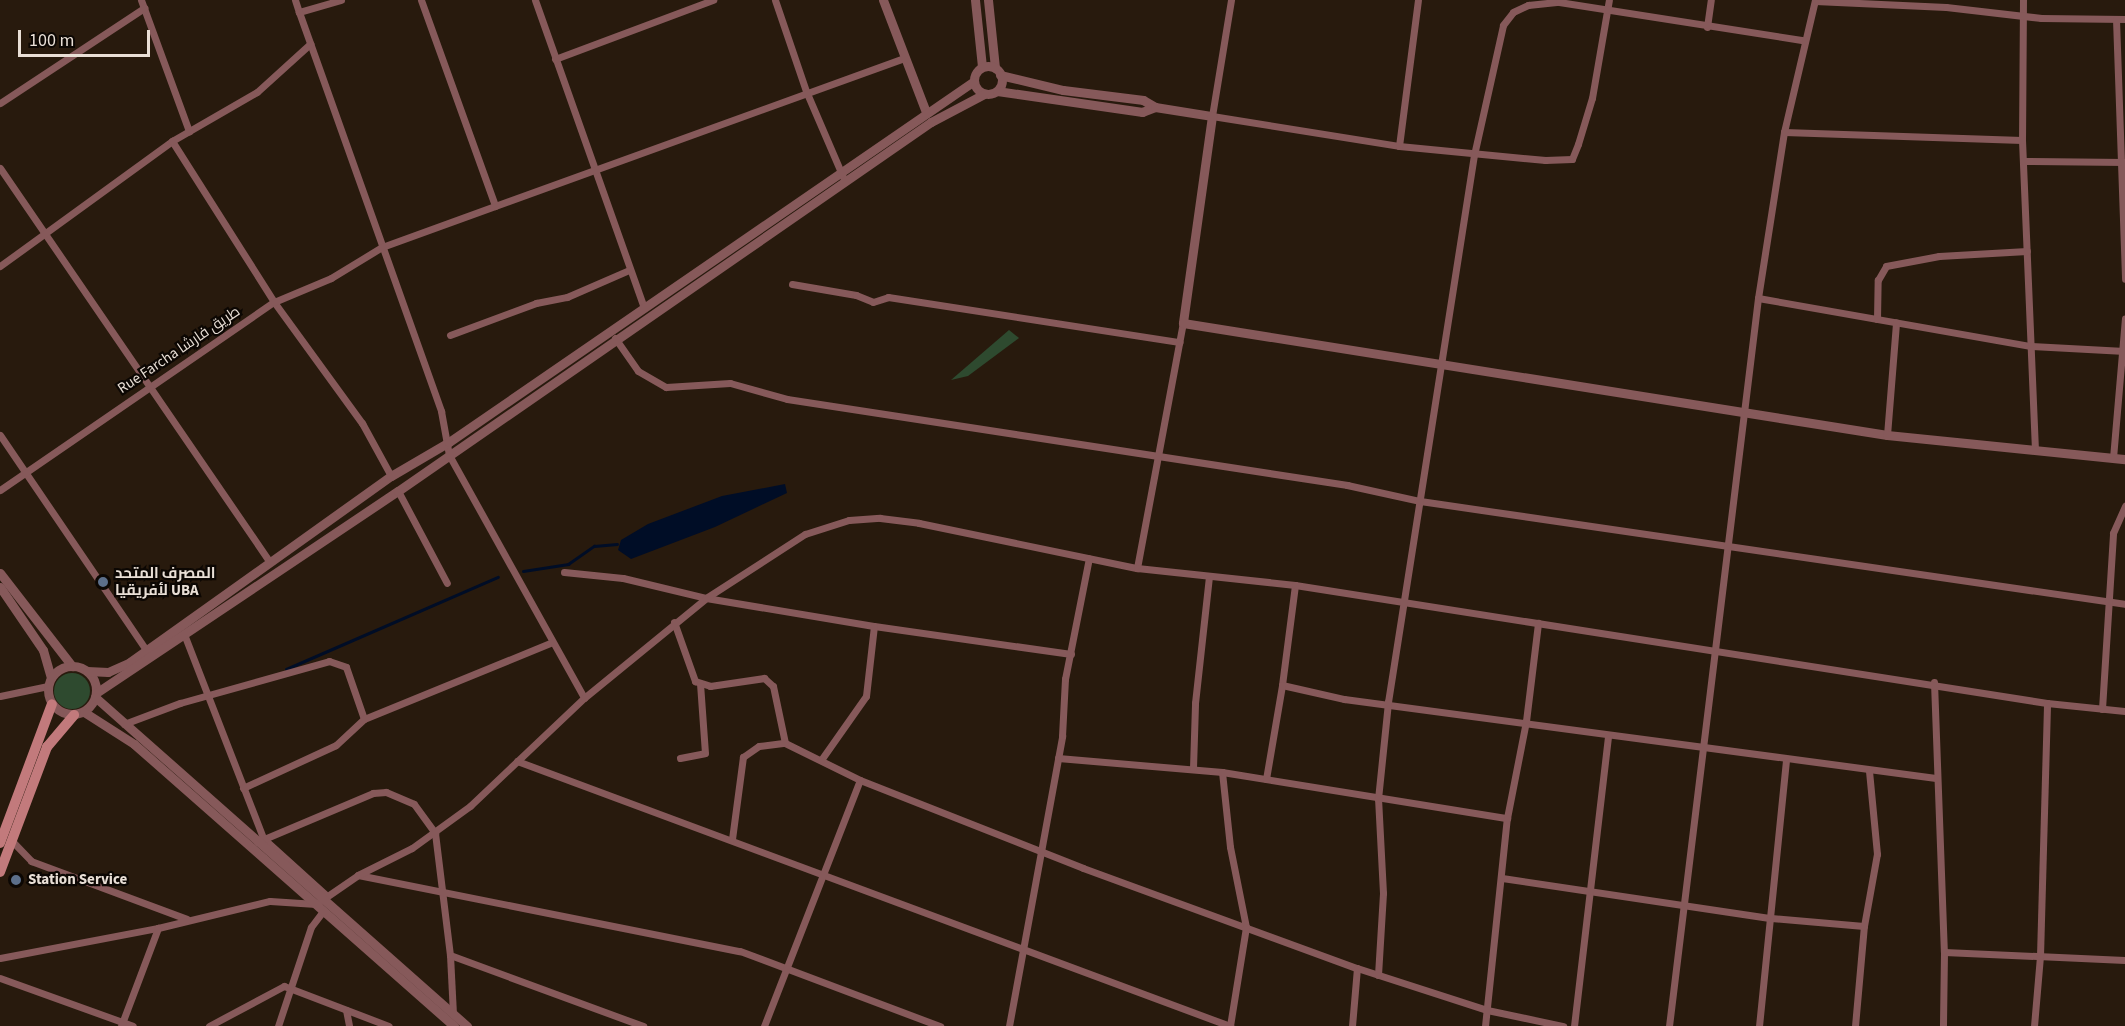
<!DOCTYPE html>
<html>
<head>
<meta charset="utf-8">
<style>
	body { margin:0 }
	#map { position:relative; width:2125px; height:1026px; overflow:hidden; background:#281a0d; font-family:"Source Sans 3",Cairo,sans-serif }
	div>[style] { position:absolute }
	.green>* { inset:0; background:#2e4a2f }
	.round { border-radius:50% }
	.water>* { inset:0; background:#000d26 }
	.stream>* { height:3px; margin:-1.5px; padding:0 1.5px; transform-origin:1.5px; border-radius:1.5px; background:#000d26 }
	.minor>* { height:7px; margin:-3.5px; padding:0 3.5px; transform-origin:3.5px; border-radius:3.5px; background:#86595a }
	.tertiary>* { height:9px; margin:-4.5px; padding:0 4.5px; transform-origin:4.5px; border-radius:4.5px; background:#86595a }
	.tertiary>.ring { margin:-4.5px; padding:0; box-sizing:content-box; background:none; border:9px solid #86595a; border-radius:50% }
	.secondary>* { height:10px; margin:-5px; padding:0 5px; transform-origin:5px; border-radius:5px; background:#c27a7c }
	.dots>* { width:16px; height:16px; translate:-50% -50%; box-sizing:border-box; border:3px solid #0c0703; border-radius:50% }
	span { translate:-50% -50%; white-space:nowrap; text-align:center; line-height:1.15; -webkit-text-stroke:4.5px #0c0703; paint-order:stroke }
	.street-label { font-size:15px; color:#e9dfd6 }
	.poi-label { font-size:15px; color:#e9dfd6; font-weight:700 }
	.left { translate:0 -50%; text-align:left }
	.scale { position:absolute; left:18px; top:30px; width:132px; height:27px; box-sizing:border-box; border:3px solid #e9dfd6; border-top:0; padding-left:8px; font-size:18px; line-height:21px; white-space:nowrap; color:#e9dfd6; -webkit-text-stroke:4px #0c0703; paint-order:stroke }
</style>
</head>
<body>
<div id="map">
	<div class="green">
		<div style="clip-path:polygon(1009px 330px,1019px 338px,968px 376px,951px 380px)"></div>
		<div class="round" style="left:54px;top:673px;width:36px;height:36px"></div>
	</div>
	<div class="water">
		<div style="clip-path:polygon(785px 484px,787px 493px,715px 527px,631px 559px,618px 550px,621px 540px,648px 524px,722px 496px)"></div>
	</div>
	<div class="stream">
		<div style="left:523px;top:571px;width:46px;rotate:-8.8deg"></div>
		<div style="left:568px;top:564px;width:32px;rotate:-35deg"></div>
		<div style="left:594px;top:546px;width:23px;rotate:-5deg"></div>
		<div style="left:286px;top:669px;width:231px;rotate:-23.5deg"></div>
	</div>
	<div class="minor">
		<div style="left:141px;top:0;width:140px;rotate:69.9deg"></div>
		<div style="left:295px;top:0;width:13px;rotate:72deg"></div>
		<div style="left:341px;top:0;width:44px;rotate:164.1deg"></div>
		<div style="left:299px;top:12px;width:424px;rotate:70.4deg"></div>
		<div style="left:441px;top:411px;width:45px;rotate:79.7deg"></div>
		<div style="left:449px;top:455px;width:278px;rotate:60.9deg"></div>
		<div style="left:421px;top:0;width:219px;rotate:70.2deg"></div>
		<div style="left:535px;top:0;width:327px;rotate:70.5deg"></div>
		<div style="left:775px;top:0;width:96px;rotate:71.2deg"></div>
		<div style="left:806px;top:91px;width:94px;rotate:66.7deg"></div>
		<div style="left:1231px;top:0;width:118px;rotate:99.3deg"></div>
		<div style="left:1212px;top:116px;width:189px;rotate:9.1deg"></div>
		<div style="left:1399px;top:146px;width:147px;rotate:5.5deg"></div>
		<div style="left:1545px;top:160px;width:27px;rotate:-2deg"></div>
		<div style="left:1572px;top:159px;width:16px;rotate:-68deg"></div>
		<div style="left:1578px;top:144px;width:48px;rotate:-73.1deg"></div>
		<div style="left:1592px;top:98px;width:99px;rotate:-80.2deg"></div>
		<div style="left:2023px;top:0;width:140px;rotate:90.4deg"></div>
		<div style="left:2022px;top:140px;width:310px;rotate:87.6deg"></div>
		<div style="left:1815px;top:1px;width:131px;rotate:2.6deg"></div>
		<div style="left:1946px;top:7px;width:96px;rotate:6.6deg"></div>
		<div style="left:2041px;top:18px;width:84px;rotate:0.7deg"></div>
		<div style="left:2116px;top:19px;width:260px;rotate:88deg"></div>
		<div style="left:1707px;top:27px;width:27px;rotate:-82deg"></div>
		<div style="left:555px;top:59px;width:169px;rotate:-20.5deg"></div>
		<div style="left:0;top:103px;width:173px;rotate:-33.4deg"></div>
		<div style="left:1784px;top:132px;width:238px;rotate:1.9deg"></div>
		<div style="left:172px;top:141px;width:191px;rotate:57.6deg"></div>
		<div style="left:274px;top:302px;width:150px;rotate:54deg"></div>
		<div style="left:362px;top:423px;width:60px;rotate:61.3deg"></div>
		<div style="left:1399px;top:146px;width:147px;rotate:-82.6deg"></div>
		<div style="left:2023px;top:161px;width:102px;rotate:0.6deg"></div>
		<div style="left:0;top:168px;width:478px;rotate:55.6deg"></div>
		<div style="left:0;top:266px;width:213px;rotate:-36deg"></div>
		<div style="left:172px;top:141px;width:98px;rotate:-30deg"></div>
		<div style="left:257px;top:92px;width:72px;rotate:-42.2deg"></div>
		<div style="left:792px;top:284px;width:65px;rotate:9.8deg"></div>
		<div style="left:856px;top:295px;width:18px;rotate:22deg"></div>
		<div style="left:873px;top:302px;width:16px;rotate:-18deg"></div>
		<div style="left:888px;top:297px;width:295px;rotate:8.8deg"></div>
		<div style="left:1758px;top:298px;width:277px;rotate:10deg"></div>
		<div style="left:2031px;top:346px;width:94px;rotate:3deg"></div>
		<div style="left:1877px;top:319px;width:39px;rotate:-89deg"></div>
		<div style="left:1878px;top:280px;width:16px;rotate:-60deg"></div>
		<div style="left:1886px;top:266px;width:54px;rotate:-10.7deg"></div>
		<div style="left:1939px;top:256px;width:88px;rotate:-3.3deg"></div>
		<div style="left:450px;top:335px;width:92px;rotate:-20.4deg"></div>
		<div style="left:536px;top:303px;width:32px;rotate:-11deg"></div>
		<div style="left:567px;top:297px;width:68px;rotate:-23.5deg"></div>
		<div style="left:615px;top:338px;width:40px;rotate:55.1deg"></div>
		<div style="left:638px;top:371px;width:32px;rotate:30deg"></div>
		<div style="left:666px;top:387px;width:64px;rotate:-3.6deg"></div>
		<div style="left:730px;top:383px;width:59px;rotate:15.7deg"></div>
		<div style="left:787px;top:399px;width:567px;rotate:8.73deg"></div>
		<div style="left:1347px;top:485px;width:75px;rotate:12.4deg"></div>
		<div style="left:1420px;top:501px;width:712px;rotate:8.31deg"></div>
		<div style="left:0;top:435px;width:261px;rotate:55.8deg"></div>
		<div style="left:1887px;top:435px;width:113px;rotate:-85.4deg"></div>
		<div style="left:2113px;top:458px;width:140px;rotate:-85.1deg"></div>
		<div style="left:0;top:490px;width:332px;rotate:-34.5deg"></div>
		<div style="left:274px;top:302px;width:62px;rotate:-22.8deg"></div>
		<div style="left:331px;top:278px;width:60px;rotate:-31.3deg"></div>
		<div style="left:382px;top:247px;width:555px;rotate:-19.9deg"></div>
		<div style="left:398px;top:491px;width:104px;rotate:62deg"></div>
		<div style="left:1137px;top:568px;width:249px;rotate:-79.4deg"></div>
		<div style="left:564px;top:572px;width:59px;rotate:5.8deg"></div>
		<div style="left:623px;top:578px;width:85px;rotate:13.5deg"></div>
		<div style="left:706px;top:598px;width:170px;rotate:9.5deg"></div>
		<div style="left:874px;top:626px;width:199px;rotate:8.1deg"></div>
		<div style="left:1295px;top:585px;width:101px;rotate:97.4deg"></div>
		<div style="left:1282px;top:685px;width:64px;rotate:12.7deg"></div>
		<div style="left:1344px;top:699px;width:597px;rotate:7.6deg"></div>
		<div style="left:674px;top:622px;width:63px;rotate:70.4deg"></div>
		<div style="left:695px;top:681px;width:16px;rotate:18deg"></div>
		<div style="left:710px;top:686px;width:55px;rotate:-8.4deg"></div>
		<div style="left:764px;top:678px;width:12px;rotate:42deg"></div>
		<div style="left:773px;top:686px;width:58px;rotate:78.1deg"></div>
		<div style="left:785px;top:743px;width:84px;rotate:26.3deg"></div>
		<div style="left:860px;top:780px;width:240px;rotate:21.5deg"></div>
		<div style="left:1083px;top:868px;width:292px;rotate:20.1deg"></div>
		<div style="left:1357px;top:968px;width:137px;rotate:17.9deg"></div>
		<div style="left:1487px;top:1010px;width:78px;rotate:11.9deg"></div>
		<div style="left:184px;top:634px;width:219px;rotate:68.8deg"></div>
		<div style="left:263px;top:838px;width:85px;rotate:42.1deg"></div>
		<div style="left:1934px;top:682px;width:270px;rotate:87.9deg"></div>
		<div style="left:1944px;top:952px;width:74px;rotate:90.8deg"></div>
		<div style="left:0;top:696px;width:49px;rotate:-11.8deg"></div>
		<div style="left:2102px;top:709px;width:176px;rotate:-86.4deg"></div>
		<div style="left:2113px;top:533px;width:30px;rotate:-66deg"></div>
		<div style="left:124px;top:724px;width:60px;rotate:-20.6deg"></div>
		<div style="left:180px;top:703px;width:155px;rotate:-15.7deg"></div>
		<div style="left:329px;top:661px;width:18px;rotate:19deg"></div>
		<div style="left:346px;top:667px;width:55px;rotate:70.9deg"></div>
		<div style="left:680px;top:758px;width:25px;rotate:-11deg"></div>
		<div style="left:705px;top:753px;width:69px;rotate:-94.1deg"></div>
		<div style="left:1058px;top:758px;width:165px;rotate:4.9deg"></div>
		<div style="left:1222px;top:772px;width:75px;rotate:83.9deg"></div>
		<div style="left:1230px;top:847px;width:82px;rotate:78.7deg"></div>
		<div style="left:1246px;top:927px;width:100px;rotate:99.2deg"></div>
		<div style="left:821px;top:760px;width:78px;rotate:-54.9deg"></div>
		<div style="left:866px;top:696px;width:70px;rotate:-83.5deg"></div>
		<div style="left:517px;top:761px;width:761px;rotate:20.39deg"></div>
		<div style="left:1193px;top:768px;width:65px;rotate:-88.2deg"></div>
		<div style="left:1195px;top:703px;width:127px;rotate:-83.7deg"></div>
		<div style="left:1222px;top:772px;width:289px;rotate:9.2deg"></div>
		<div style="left:1266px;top:779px;width:95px;rotate:-80.3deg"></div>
		<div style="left:243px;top:788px;width:102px;rotate:-24.8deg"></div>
		<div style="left:336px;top:745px;width:38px;rotate:-43deg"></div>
		<div style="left:364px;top:719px;width:201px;rotate:-22.2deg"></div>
		<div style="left:732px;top:839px;width:83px;rotate:-82.4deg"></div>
		<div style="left:743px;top:757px;width:19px;rotate:-35deg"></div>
		<div style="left:759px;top:746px;width:26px;rotate:-7deg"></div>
		<div style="left:12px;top:841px;width:28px;rotate:46deg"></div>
		<div style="left:31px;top:861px;width:166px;rotate:20.4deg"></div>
		<div style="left:257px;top:842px;width:126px;rotate:-22.9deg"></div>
		<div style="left:373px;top:793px;width:13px;rotate:-4deg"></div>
		<div style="left:386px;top:792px;width:30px;rotate:23deg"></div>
		<div style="left:414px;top:804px;width:36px;rotate:54deg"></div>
		<div style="left:435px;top:833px;width:123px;rotate:83deg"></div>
		<div style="left:450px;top:955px;width:59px;rotate:87.1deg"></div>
		<div style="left:358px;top:875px;width:389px;rotate:11.3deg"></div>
		<div style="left:740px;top:951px;width:214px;rotate:20.6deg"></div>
		<div style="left:1502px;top:878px;width:272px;rotate:8.5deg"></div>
		<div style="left:1771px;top:918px;width:93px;rotate:4.9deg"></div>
		<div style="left:1944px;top:952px;width:181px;rotate:2.5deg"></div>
		<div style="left:450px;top:955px;width:206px;rotate:20.2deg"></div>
		<div style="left:0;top:958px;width:161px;rotate:-10.8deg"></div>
		<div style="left:158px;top:928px;width:115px;rotate:-13.6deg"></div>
		<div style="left:270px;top:901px;width:46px;rotate:3.7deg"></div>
		<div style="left:316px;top:904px;width:51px;rotate:-34.6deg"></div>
		<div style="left:358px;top:875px;width:60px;rotate:-26.6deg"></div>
		<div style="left:412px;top:848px;width:72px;rotate:-35.9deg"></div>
		<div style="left:470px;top:806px;width:157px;rotate:-43.5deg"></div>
		<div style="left:584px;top:698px;width:158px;rotate:-39.3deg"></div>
		<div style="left:706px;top:598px;width:118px;rotate:-32.9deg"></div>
		<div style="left:805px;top:534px;width:46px;rotate:-17.7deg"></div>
		<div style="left:849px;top:520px;width:31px;rotate:-4deg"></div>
		<div style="left:880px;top:518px;width:39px;rotate:7deg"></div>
		<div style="left:919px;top:523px;width:223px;rotate:11.7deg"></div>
		<div style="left:1137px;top:568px;width:159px;rotate:6.1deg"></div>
		<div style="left:1295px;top:585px;width:761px;rotate:8.92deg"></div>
		<div style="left:2047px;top:703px;width:78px;rotate:5.9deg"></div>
		<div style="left:1378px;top:975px;width:82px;rotate:-86.5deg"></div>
		<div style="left:1383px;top:893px;width:94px;rotate:-93deg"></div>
		<div style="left:1378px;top:799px;width:98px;rotate:-84.1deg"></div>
		<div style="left:1388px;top:702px;width:554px;rotate:-81.07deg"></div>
		<div style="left:1474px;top:155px;width:133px;rotate:-77.4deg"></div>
		<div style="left:1503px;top:25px;width:16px;rotate:-52deg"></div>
		<div style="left:1513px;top:12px;width:17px;rotate:-25deg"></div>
		<div style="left:1528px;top:5px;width:31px;rotate:-6deg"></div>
		<div style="left:1559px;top:2px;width:247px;rotate:8.9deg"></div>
		<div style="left:0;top:978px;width:141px;rotate:19.8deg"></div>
		<div style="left:346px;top:1010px;width:16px;rotate:79deg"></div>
		<div style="left:121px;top:1026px;width:105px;rotate:-69.3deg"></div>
		<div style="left:209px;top:1026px;width:85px;rotate:-28.1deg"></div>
		<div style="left:284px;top:986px;width:112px;rotate:20.9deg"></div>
		<div style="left:278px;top:1026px;width:104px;rotate:-71.6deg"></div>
		<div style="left:311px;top:927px;width:20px;rotate:-53deg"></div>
		<div style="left:764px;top:1026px;width:264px;rotate:-68.7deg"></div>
		<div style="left:1009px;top:1026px;width:295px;rotate:-79.6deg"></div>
		<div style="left:1062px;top:736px;width:57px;rotate:-87deg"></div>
		<div style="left:1065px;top:679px;width:123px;rotate:-78.8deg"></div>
		<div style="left:1352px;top:1026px;width:58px;rotate:-85.1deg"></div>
		<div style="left:1485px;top:1026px;width:209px;rotate:-84deg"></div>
		<div style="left:1507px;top:818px;width:99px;rotate:-78.9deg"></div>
		<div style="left:1526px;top:721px;width:99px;rotate:-83deg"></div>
		<div style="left:1574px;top:1026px;width:293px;rotate:-83.3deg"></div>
		<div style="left:1669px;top:1026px;width:733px;rotate:-83.03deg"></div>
		<div style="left:1758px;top:298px;width:168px;rotate:-81.1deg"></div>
		<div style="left:1784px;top:132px;width:136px;rotate:-76.8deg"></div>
		<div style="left:1759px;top:1026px;width:268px;rotate:-84.2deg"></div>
		<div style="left:1855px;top:1026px;width:100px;rotate:-84.9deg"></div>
		<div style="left:1864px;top:926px;width:73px;rotate:-79.8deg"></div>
		<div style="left:1877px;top:854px;width:83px;rotate:-95.5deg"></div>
		<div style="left:2034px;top:1026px;width:70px;rotate:-85.1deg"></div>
		<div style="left:2040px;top:956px;width:253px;rotate:-88.4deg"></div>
	</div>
	<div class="tertiary">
		<div style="left:883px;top:0;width:120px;rotate:69deg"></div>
		<div style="left:975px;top:0;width:67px;rotate:84deg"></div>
		<div style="left:988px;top:0;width:68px;rotate:84.1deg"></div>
		<div class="ring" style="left:974px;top:66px;width:19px;height:19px"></div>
		<div style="left:1000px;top:75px;width:65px;rotate:13.4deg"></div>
		<div style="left:1063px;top:90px;width:81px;rotate:7.1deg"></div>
		<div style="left:1143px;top:100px;width:14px;rotate:30deg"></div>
		<div style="left:997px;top:91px;width:147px;rotate:8.2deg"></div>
		<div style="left:1142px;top:112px;width:14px;rotate:-21deg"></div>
		<div style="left:1155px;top:107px;width:58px;rotate:9deg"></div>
		<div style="left:1212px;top:116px;width:209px;rotate:98deg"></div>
		<div style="left:1183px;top:323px;width:713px;rotate:9.04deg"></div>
		<div style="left:1887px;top:435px;width:239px;rotate:5.8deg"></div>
		<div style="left:0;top:573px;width:118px;rotate:52.3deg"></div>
		<div style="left:0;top:587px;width:76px;rotate:55.7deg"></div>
		<div style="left:43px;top:650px;width:29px;rotate:74deg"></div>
		<div class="ring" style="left:48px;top:666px;width:39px;height:39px"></div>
		<div style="left:87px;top:671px;width:21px;rotate:3deg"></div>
		<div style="left:108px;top:672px;width:24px;rotate:-24deg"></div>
		<div style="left:130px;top:662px;width:320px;rotate:-35.5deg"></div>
		<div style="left:391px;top:476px;width:67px;rotate:-30.4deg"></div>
		<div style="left:449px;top:442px;width:637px;rotate:-34.51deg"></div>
		<div style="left:96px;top:693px;width:363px;rotate:-33.8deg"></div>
		<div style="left:398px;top:491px;width:648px;rotate:-34.7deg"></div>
		<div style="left:931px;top:122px;width:60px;rotate:-27.8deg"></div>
		<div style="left:95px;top:697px;width:497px;rotate:41.5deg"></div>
		<div style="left:84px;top:712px;width:59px;rotate:32.6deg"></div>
		<div style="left:134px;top:744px;width:427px;rotate:41.4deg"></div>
	</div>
	<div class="secondary">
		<div style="left:0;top:843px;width:148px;rotate:-69.5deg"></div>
		<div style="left:0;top:872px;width:134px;rotate:-69.4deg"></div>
		<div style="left:47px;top:747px;width:42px;rotate:-49.8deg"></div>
	</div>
	<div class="dots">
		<div style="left:103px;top:582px;background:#5c6f8a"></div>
		<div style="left:16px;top:880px;background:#5c6f8a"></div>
	</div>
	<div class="street-label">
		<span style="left:179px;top:350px;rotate:-34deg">Rue Farcha طريق فارشا</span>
	</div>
	<div class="poi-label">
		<span class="left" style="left:115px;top:582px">المصرف المتحد<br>لأفريقيا UBA</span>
		<span class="left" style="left:28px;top:880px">Station Service</span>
	</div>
	<div class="scale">100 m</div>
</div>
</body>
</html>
